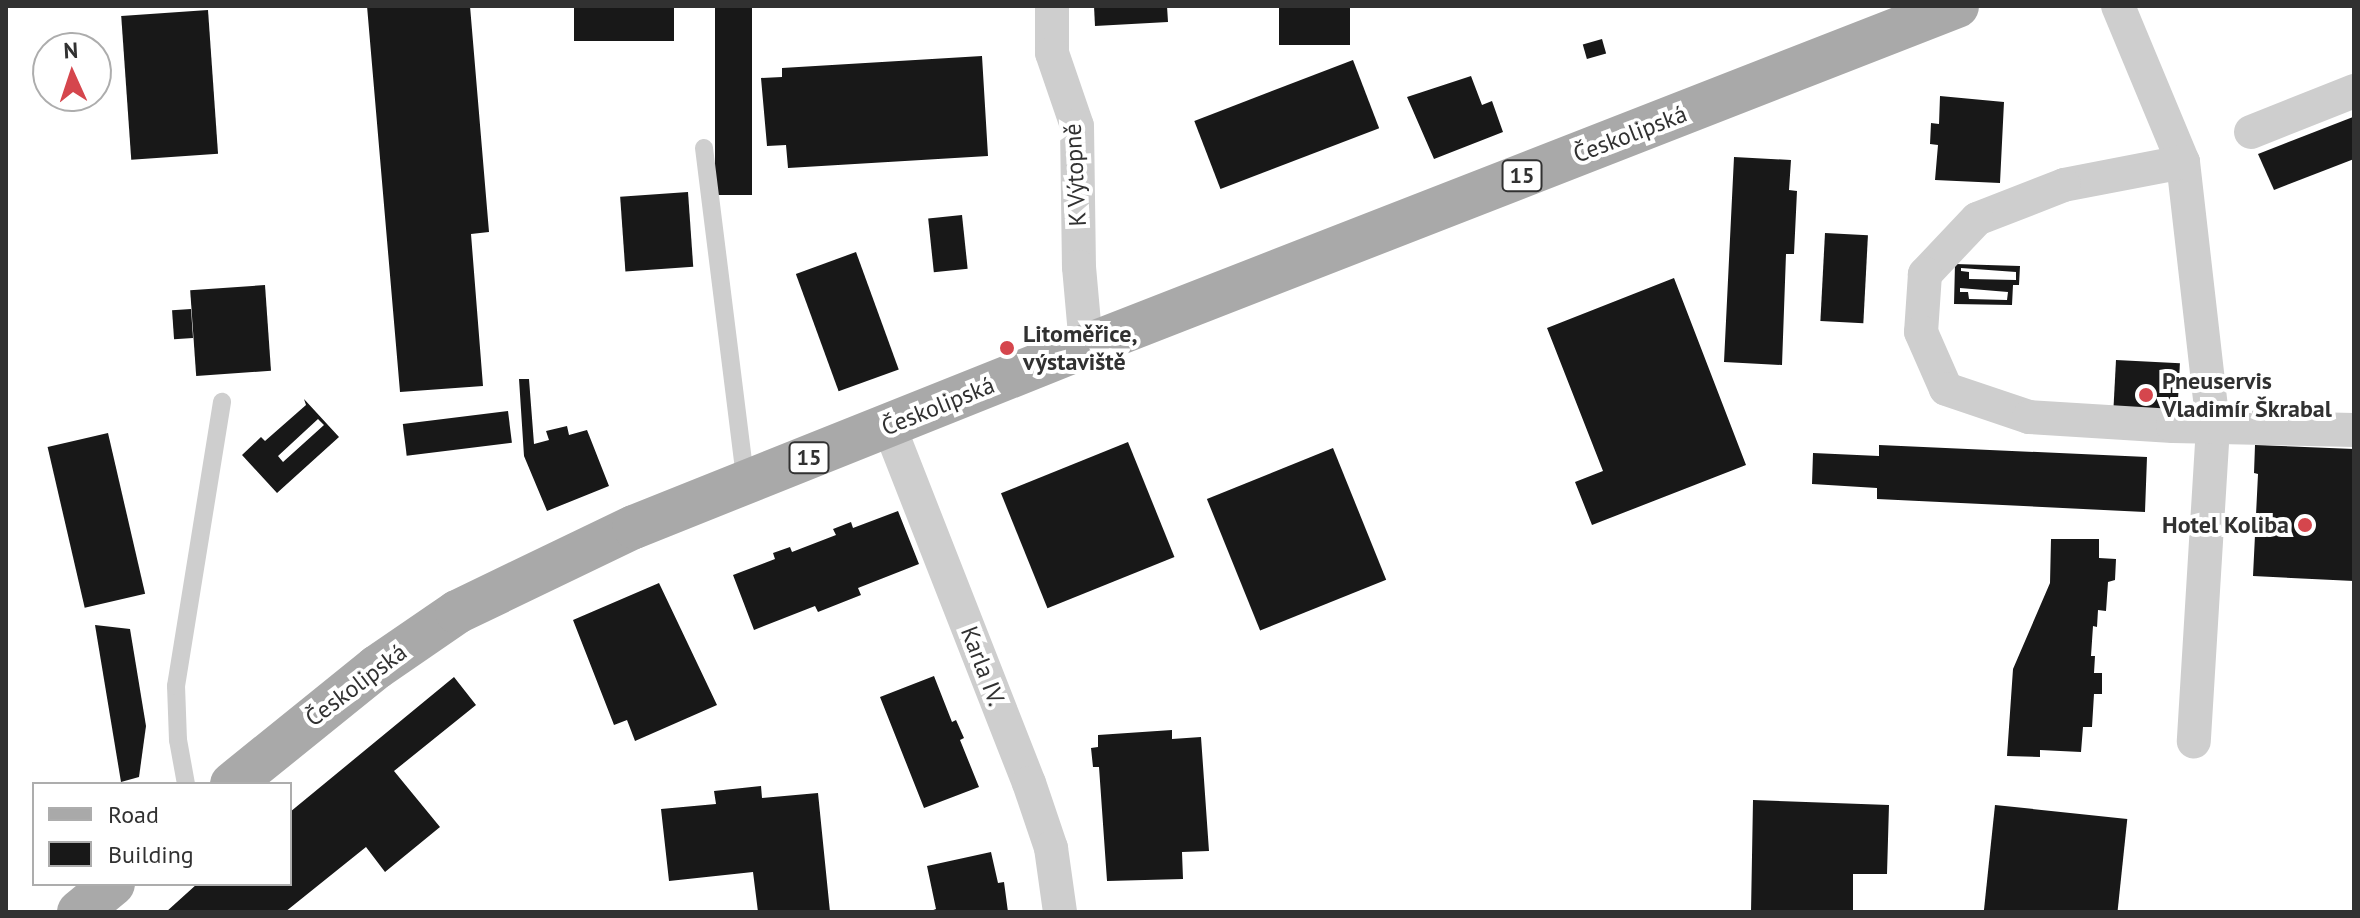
<!DOCTYPE html>
<html>
<head>
<meta charset="utf-8">
<style>
	body { margin:0 }
	#map { position:relative; width:2360px; height:918px; overflow:hidden; background:#fff; font-family:"PT Sans",sans-serif }
	div>[style] { position:absolute }
	.building>* { inset:0; background:#181818; transform-origin:0 0 }
	.lane>* { height:18px; margin:-9px; padding:0 9px; transform-origin:9px; border-radius:9px; background:#cecece }
	.street>* { height:34px; margin:-17px; padding:0 17px; transform-origin:17px; border-radius:17px; background:#cecece }
	.primary>* { height:44px; margin:-22px; padding:0 22px; transform-origin:22px; border-radius:22px; background:#a9a9a9 }
	.dots>* { width:22px; height:22px; translate:-50% -50%; box-sizing:border-box; border:4px solid #fff; border-radius:50% }
	span { translate:-50% -50%; white-space:nowrap; text-align:center; line-height:1.15; -webkit-text-stroke:8px #fff; paint-order:stroke }
	.shield-label span { padding:2px 6px; background:#fff; border:2px solid; border-radius:6px; -webkit-text-stroke-width:0 }
	.shield-label { font-size:22px; color:#313131; font-weight:700 }
	.street-label { font-size:24px; color:#313131 }
	.poi-label { font-size:24px; color:#313131; font-weight:700 }
	.left { translate:0 -50%; text-align:left }
	.right { translate:-100% -50%; text-align:right }
	.frame { position:absolute; inset:0; border:8px solid #313131; pointer-events:none }
	.legend { position:absolute; left:32px; top:782px; width:260px; height:104px; box-sizing:border-box; background:#fff; border:2px solid #adadad; margin:0; padding:10px 14px; list-style:none; font-size:24px; color:#313131 }
	.legend li { display:flex; align-items:center; gap:16px; height:40px }
	.legend b { width:40px; border:2px solid #adadad }
	.north { position:absolute; left:32px; top:32px; width:80px; height:80px; box-sizing:border-box; background:#fff; border:2px solid #adadad; border-radius:50%; rotate:357deg; font-size:22px; font-weight:700; line-height:32px; text-align:center; color:#313131 }
	.north::after { content:''; display:block; margin:auto; width:28px; height:36px; background:#d5464d; clip-path:polygon(50% 0,100% 100%,50% 72%,0 100%) }
</style>
</head>
<body>
<div id="map">
	<div class="building">
		<div style="clip-path:polygon(367px 6px,470px 6px,489px 232px,471px 234px,483px 386px,400px 392px)"></div>
		<div style="left:574px;top:6px;width:100px;height:35px"></div>
		<div style="left:715px;top:6px;width:37px;height:189px"></div>
		<div style="clip-path:polygon(1094px 6px,1167px 6px,1168px 22px,1095px 26px)"></div>
		<div style="left:1279px;top:6px;width:71px;height:39px"></div>
		<div style="left:208px;top:10px;width:144px;height:87px;rotate:86deg"></div>
		<div style="left:1602px;top:39px;width:15px;height:20px;rotate:74deg"></div>
		<div style="clip-path:polygon(982px 56px,988px 156px,788px 168px,786px 145px,767px 146px,761px 78px,782px 77px,782px 68px)"></div>
		<div style="left:1353px;top:60px;width:73px;height:170px;rotate:69deg"></div>
		<div style="clip-path:polygon(1471px 76px,1482px 105px,1492px 101px,1503px 132px,1434px 159px,1407px 97px)"></div>
		<div style="clip-path:polygon(1940px 96px,2004px 102px,2000px 183px,1935px 180px,1938px 145px,1930px 144px,1931px 123px,1939px 124px)"></div>
		<div style="clip-path:polygon(2353px 117px,2354px 159px,2274px 190px,2258px 154px)"></div>
		<div style="clip-path:polygon(1734px 157px,1791px 160px,1789px 190px,1797px 191px,1794px 254px,1786px 254px,1782px 365px,1724px 362px)"></div>
		<div style="left:688px;top:192px;width:75px;height:68px;rotate:86deg"></div>
		<div style="left:962px;top:215px;width:54px;height:34px;rotate:84deg"></div>
		<div style="left:1825px;top:233px;width:43px;height:88px;rotate:3deg"></div>
		<div style="left:856px;top:252px;width:125px;height:64px;rotate:70deg"></div>
		<div style="clip-path:polygon(evenodd,1955px 264px,2020px 266px,2019px 285px,2013px 285px,2012px 305px,1954px 304px,1955px 264px,1961px 268px,2016px 272px,2016px 280px,1969px 279px,1969px 272px,1961px 271px,1961px 268px,1955px 264px,1960px 288px,2008px 292px,2007px 300px,1969px 299px,1968px 292px,1960px 292px,1960px 288px)"></div>
		<div style="clip-path:polygon(1674px 278px,1746px 465px,1592px 525px,1575px 482px,1603px 471px,1547px 328px)"></div>
		<div style="left:265px;top:285px;width:86px;height:75px;rotate:86deg"></div>
		<div style="left:191px;top:309px;width:29px;height:19px;rotate:86deg"></div>
		<div style="left:2116px;top:360px;width:64px;height:50px;rotate:3deg"></div>
		<div style="clip-path:polygon(519px 379px,529px 379px,534px 444px,549px 440px,546px 431px,567px 426px,569px 435px,587px 430px,609px 486px,547px 511px,524px 456px)"></div>
		<div style="clip-path:polygon(evenodd,304px 399px,339px 437px,277px 493px,242px 455px,261px 437px,265px 441px,306px 405px,304px 399px,318px 419px,324px 425px,283px 462px,278px 456px,318px 419px)"></div>
		<div style="left:508px;top:411px;width:32px;height:106px;rotate:83deg"></div>
		<div style="left:108px;top:433px;width:165px;height:62px;rotate:77deg"></div>
		<div style="left:1128px;top:442px;width:124px;height:137px;rotate:68deg"></div>
		<div style="clip-path:polygon(1879px 445px,2147px 457px,2145px 512px,1877px 499px,1877px 488px,1812px 484px,1813px 453px,1879px 456px)"></div>
		<div style="clip-path:polygon(2255px 445px,2354px 449px,2354px 581px,2253px 576px,2258px 474px,2254px 473px)"></div>
		<div style="left:1333px;top:448px;width:142px;height:136px;rotate:68deg"></div>
		<div style="clip-path:polygon(898px 511px,919px 564px,858px 588px,861px 595px,818px 612px,815px 606px,754px 630px,733px 575px,775px 559px,773px 553px,790px 547px,792px 552px,836px 535px,833px 529px,851px 522px,853px 528px)"></div>
		<div style="clip-path:polygon(2051px 539px,2099px 539px,2099px 558px,2116px 559px,2115px 580px,2108px 582px,2106px 611px,2098px 610px,2097px 627px,2093px 626px,2091px 656px,2095px 656px,2094px 673px,2102px 673px,2102px 694px,2094px 694px,2092px 727px,2083px 727px,2081px 752px,2040px 750px,2040px 757px,2007px 756px,2013px 669px,2050px 583px)"></div>
		<div style="clip-path:polygon(659px 583px,717px 705px,635px 741px,627px 720px,614px 725px,573px 620px)"></div>
		<div style="clip-path:polygon(95px 625px,130px 629px,146px 726px,139px 777px,121px 782px)"></div>
		<div style="clip-path:polygon(934px 676px,952px 722px,956px 720px,964px 738px,960px 740px,979px 787px,924px 808px,880px 697px)"></div>
		<div style="clip-path:polygon(454px 677px,476px 705px,394px 771px,440px 827px,385px 872px,366px 847px,285px 912px,166px 912px,197px 884px,290px 884px,290px 812px)"></div>
		<div style="clip-path:polygon(1172px 730px,1172px 739px,1201px 737px,1209px 851px,1182px 852px,1183px 879px,1107px 881px,1099px 767px,1093px 767px,1091px 748px,1098px 747px,1098px 735px)"></div>
		<div style="clip-path:polygon(761px 786px,762px 798px,818px 793px,830px 912px,758px 912px,753px 872px,669px 881px,661px 809px,716px 804px,714px 791px)"></div>
		<div style="clip-path:polygon(1753px 800px,1889px 805px,1887px 874px,1853px 874px,1853px 912px,1751px 912px)"></div>
		<div style="left:1995px;top:805px;width:133px;height:108px;rotate:6deg"></div>
		<div style="clip-path:polygon(991px 852px,998px 883px,1004px 882px,1008px 912px,928px 912px,936px 909px,927px 866px)"></div>
	</div>
	<div class="lane">
		<div style="left:704px;top:148px;width:338px;rotate:82.9deg"></div>
		<div style="left:186px;top:784px;width:45px;rotate:-100.3deg"></div>
		<div style="left:178px;top:740px;width:54px;rotate:-92.1deg"></div>
		<div style="left:176px;top:686px;width:288px;rotate:-80.8deg"></div>
	</div>
	<div class="street">
		<div style="left:1052px;top:6px;width:47px;rotate:90deg"></div>
		<div style="left:1052px;top:53px;width:77px;rotate:71.1deg"></div>
		<div style="left:1077px;top:126px;width:141px;rotate:89.2deg"></div>
		<div style="left:1079px;top:267px;width:79px;rotate:84.9deg"></div>
		<div style="left:2118px;top:6px;width:169px;rotate:67.4deg"></div>
		<div style="left:2183px;top:162px;width:267px;rotate:83.5deg"></div>
		<div style="left:2213px;top:427px;width:315px;rotate:93.5deg"></div>
		<div style="left:2251px;top:132px;width:111px;rotate:-21.7deg"></div>
		<div style="left:2183px;top:162px;width:121px;rotate:169.1deg"></div>
		<div style="left:2064px;top:185px;width:93px;rotate:158.7deg"></div>
		<div style="left:1977px;top:219px;width:76px;rotate:133.4deg"></div>
		<div style="left:1925px;top:274px;width:58px;rotate:93.9deg"></div>
		<div style="left:1921px;top:332px;width:62px;rotate:66.3deg"></div>
		<div style="left:1946px;top:389px;width:88px;rotate:18.6deg"></div>
		<div style="left:2029px;top:417px;width:144px;rotate:3.6deg"></div>
		<div style="left:2173px;top:426px;width:181px;rotate:1.3deg"></div>
		<div style="left:889px;top:426px;width:383px;rotate:68.6deg"></div>
		<div style="left:1029px;top:783px;width:69px;rotate:71.3deg"></div>
		<div style="left:1051px;top:848px;width:65px;rotate:82deg"></div>
	</div>
	<div class="primary">
		<div style="left:232px;top:784px;width:186px;rotate:-38.9deg"></div>
		<div style="left:377px;top:667px;width:97px;rotate:-34.5deg"></div>
		<div style="left:457px;top:612px;width:196px;rotate:-25.7deg"></div>
		<div style="left:634px;top:527px;width:487px;rotate:-21.8deg"></div>
		<div style="left:1086px;top:346px;width:935px;rotate:-21.32deg"></div>
		<div style="left:79px;top:912px;width:44px;rotate:-39.5deg"></div>
	</div>
	<div class="dots">
		<div style="left:1007px;top:348px;background:#d5464d"></div>
		<div style="left:2146px;top:395px;background:#d5464d"></div>
		<div style="left:2305px;top:525px;background:#d5464d"></div>
	</div>
	<div class="shield-label">
		<span style="left:1522px;top:176px">15</span>
		<span style="left:809px;top:458px">15</span>
	</div>
	<div class="street-label">
		<span style="left:1630px;top:134px;rotate:-21deg">Českolipská</span>
		<span style="left:1075px;top:175px;rotate:-93deg">K Výtopně</span>
		<span style="left:938px;top:406px;rotate:-22deg">Českolipská</span>
		<span style="left:983px;top:666px;rotate:69deg">Karla IV.</span>
		<span style="left:356px;top:685px;rotate:-37deg">Českolipská</span>
	</div>
	<div class="poi-label">
		<span class="left" style="left:1023px;top:348px">Litoměřice,<br>výstaviště</span>
		<span class="left" style="left:2162px;top:395px">Pneuservis<br>Vladimír Škrabal</span>
		<span class="right" style="left:2289px;top:525px">Hotel Koliba</span>
	</div>
	<div class="frame"></div>
	<ul class="legend">
	<li><b style="height:10px;background:#a9a9a9"></b>Road</li>
	<li><b style="height:22px;background:#181818"></b>Building</li>
	</ul>
	<div class="north">N</div>
</div>
</body>
</html>
